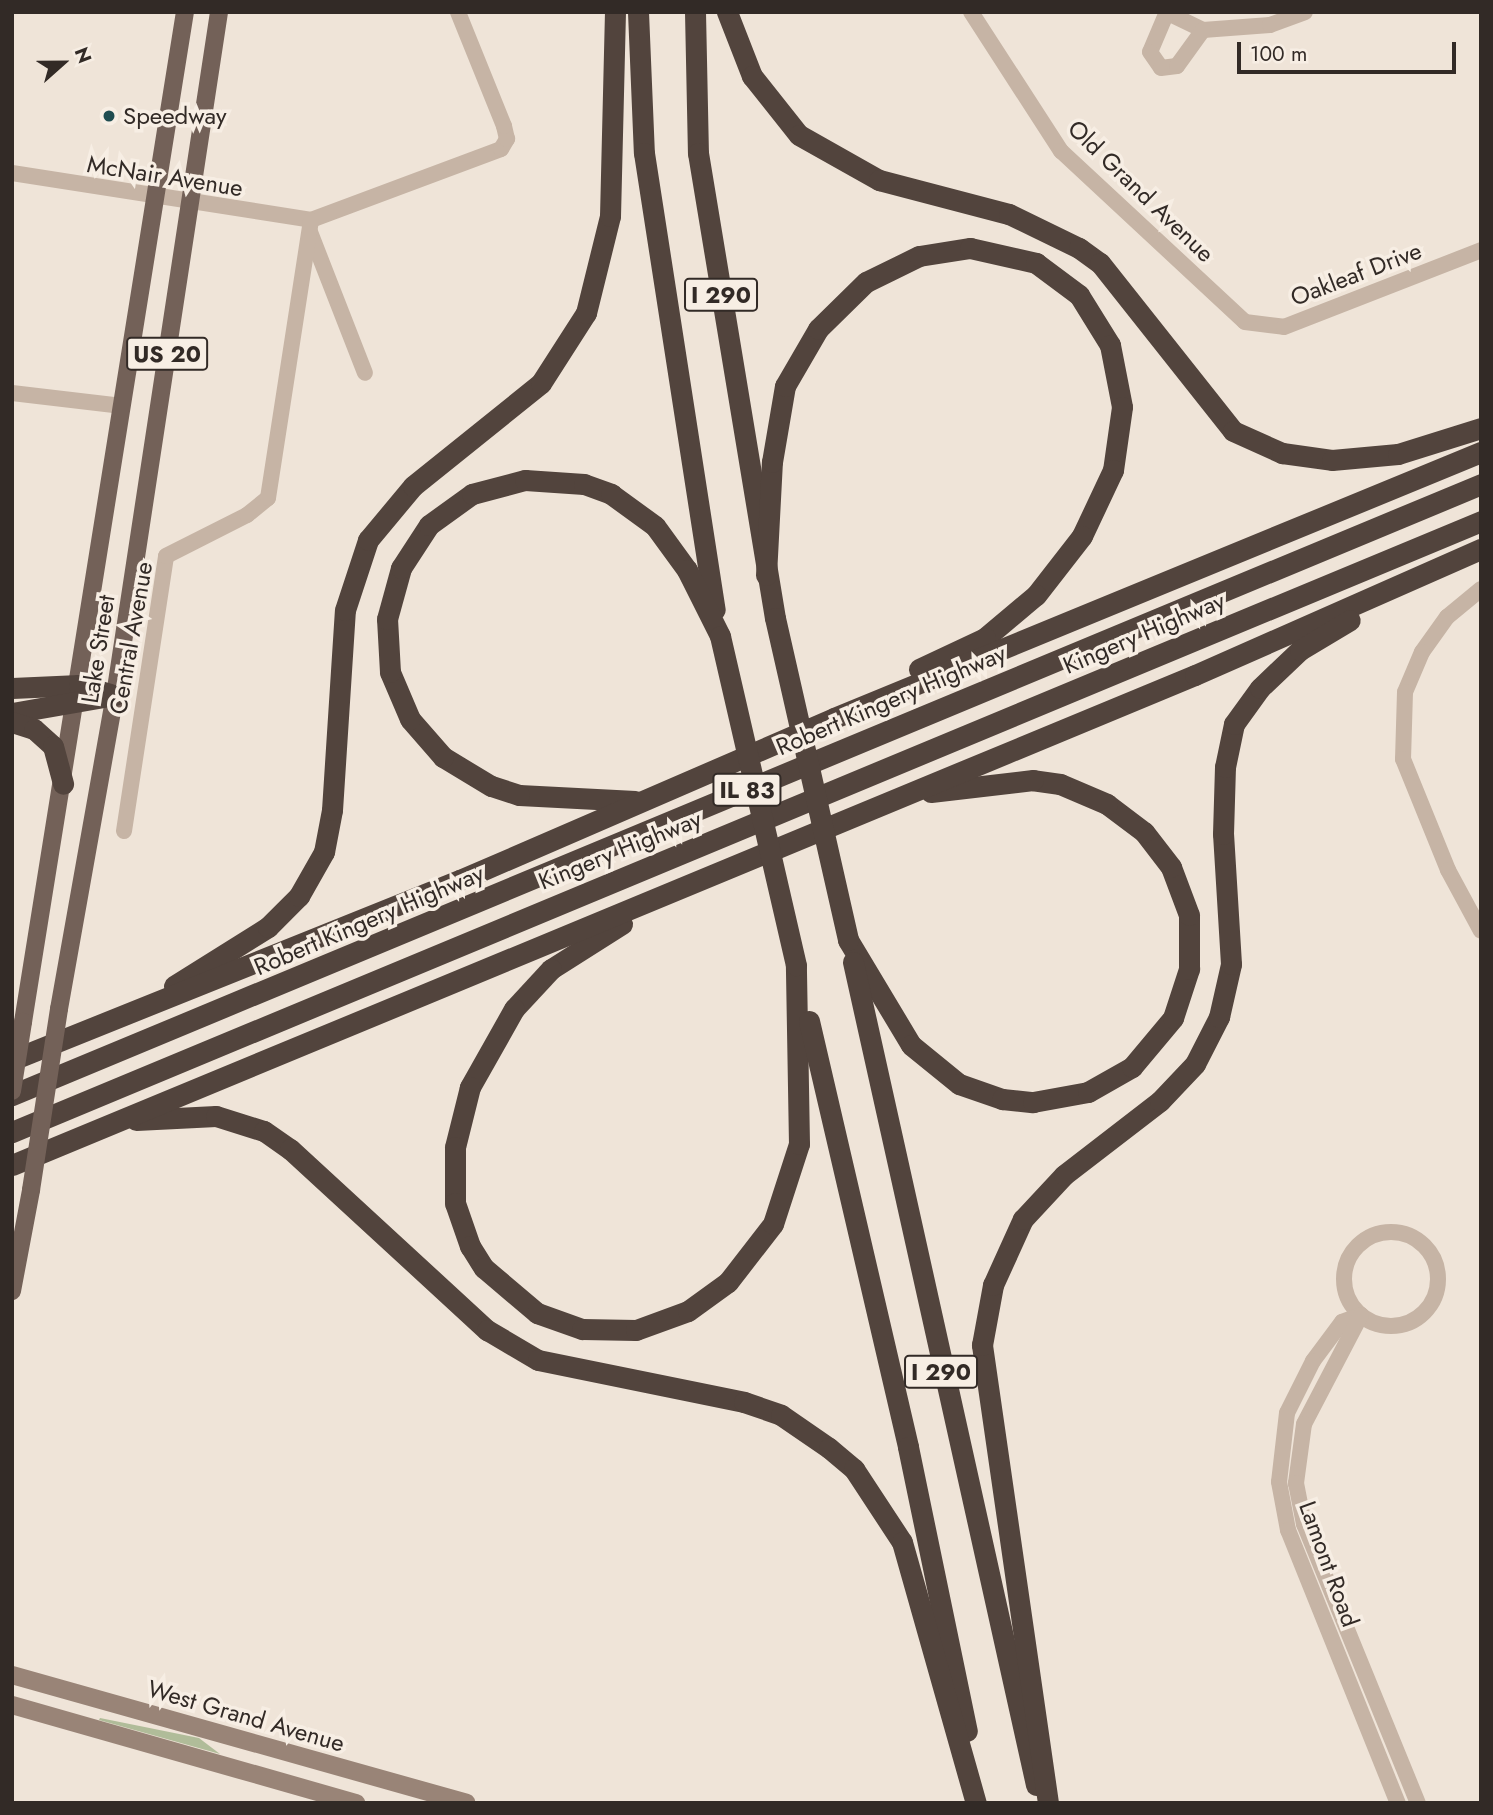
<!DOCTYPE html>
<html>
<head>
<meta charset="utf-8">
<style>
	body { margin:0 }
	#map { position:relative; width:1493px; height:1815px; overflow:hidden; background:#efe4d8; font-family:Jost,sans-serif }
	div>[style] { position:absolute }
	.green>* { inset:0; background:#b0bc99 }
	.street>* { height:16px; margin:-8px; padding:0 8px; transform-origin:8px; border-radius:8px; background:#c6b4a5 }
	.street>.ring { margin:-8px; padding:0; box-sizing:content-box; background:none; border:16px solid #c6b4a5; border-radius:50% }
	.secondary>* { height:18px; margin:-9px; padding:0 9px; transform-origin:9px; border-radius:9px; background:#998477 }
	.primary>* { height:18px; margin:-9px; padding:0 9px; transform-origin:9px; border-radius:9px; background:#736158 }
	.highway>* { height:21px; margin:-10.5px; padding:0 10.5px; transform-origin:10.5px; border-radius:10.5px; background:#52443d }
	.primary-bridge>* { height:18px; margin:-9px; padding:0 9px; transform-origin:9px; border-radius:9px; background:#736158 }
	.highway-bridge>* { height:21px; margin:-10.5px; padding:0 10.5px; transform-origin:10.5px; border-radius:10.5px; background:#52443d }
	.dots>* { width:19px; height:19px; translate:-50% -50%; box-sizing:border-box; border:4px solid #f7eee4; border-radius:50% }
	span { translate:-50% -50%; white-space:nowrap; text-align:center; line-height:1.15; -webkit-text-stroke:7px #f7eee4; paint-order:stroke }
	.shield-label span { padding:2px 5px; background:#f7eee4; border:2px solid; border-radius:5px; -webkit-text-stroke-width:0 }
	.shield-label { font-size:23px; color:#322a26; font-weight:700 }
	.poi-label { font-size:24px; color:#322a26 }
	.left { translate:0 -50%; text-align:left }
	.street-label { font-size:24px; color:#322a26 }
	.frame { position:absolute; inset:0; border:14px solid #322a26; pointer-events:none }
	.north { position:absolute; left:28px; top:28px; width:70px; height:70px; -webkit-text-stroke:5px #f7eee4; paint-order:stroke; rotate:69deg; font-size:19px; font-weight:700; line-height:28px; text-align:center; color:#322a26 }
	.north::after { content:''; display:block; margin:auto; width:24px; height:32px; background:#322a26; clip-path:polygon(50% 0,100% 100%,50% 72%,0 100%) }
	.scale { position:absolute; left:1237px; top:42px; width:219px; height:32px; box-sizing:border-box; border:4px solid #322a26; border-top:0; padding-left:9px; font-size:21px; line-height:24px; white-space:nowrap; color:#322a26; -webkit-text-stroke:5px #f7eee4; paint-order:stroke }
</style>
</head>
<body>
<div id="map">
	<div class="green">
		<div style="clip-path:polygon(100px 1718px,199px 1738px,220px 1754px,99px 1720px)"></div>
	</div>
	<div class="street">
		<div style="left:971px;top:12px;width:166px;rotate:57.1deg"></div>
		<div style="left:1061px;top:151px;width:251px;rotate:42.9deg"></div>
		<div style="left:1245px;top:322px;width:39px;rotate:7deg"></div>
		<div style="left:1284px;top:327px;width:212px;rotate:-21.3deg"></div>
		<div style="left:1166px;top:12px;width:41px;rotate:25.9deg"></div>
		<div style="left:1203px;top:30px;width:67px;rotate:-4.3deg"></div>
		<div style="left:1270px;top:25px;width:37px;rotate:-20deg"></div>
		<div style="left:1167px;top:12px;width:43px;rotate:113deg"></div>
		<div style="left:1150px;top:52px;width:19px;rotate:55deg"></div>
		<div style="left:1161px;top:68px;width:16px;rotate:-7deg"></div>
		<div style="left:1177px;top:66px;width:44px;rotate:-54.2deg"></div>
		<div style="left:12px;top:173px;width:303px;rotate:8.9deg"></div>
		<div style="left:311px;top:220px;width:203px;rotate:-20.5deg"></div>
		<div style="left:501px;top:149px;width:12px;rotate:-59deg"></div>
		<div style="left:507px;top:139px;width:13px;rotate:-103deg"></div>
		<div style="left:504px;top:126px;width:123px;rotate:-112deg"></div>
		<div style="left:310px;top:232px;width:151px;rotate:68.7deg"></div>
		<div style="left:12px;top:393px;width:111px;rotate:6.7deg"></div>
		<div style="left:1481px;top:589px;width:44px;rotate:140.5deg"></div>
		<div style="left:1447px;top:617px;width:43px;rotate:125.5deg"></div>
		<div style="left:1422px;top:652px;width:43px;rotate:113deg"></div>
		<div style="left:1405px;top:692px;width:67px;rotate:91.7deg"></div>
		<div style="left:1403px;top:759px;width:120px;rotate:67.9deg"></div>
		<div style="left:1448px;top:870px;width:69px;rotate:61.6deg"></div>
		<div style="left:124px;top:831px;width:278px;rotate:-81.3deg"></div>
		<div style="left:166px;top:556px;width:91px;rotate:-26.8deg"></div>
		<div style="left:247px;top:515px;width:27px;rotate:-39deg"></div>
		<div style="left:268px;top:498px;width:281px;rotate:-81.2deg"></div>
		<div class="ring" style="left:1344px;top:1232px;width:78px;height:78px"></div>
		<div style="left:1361px;top:1315px;width:20px;rotate:160deg"></div>
		<div style="left:1342px;top:1322px;width:49px;rotate:126.6deg"></div>
		<div style="left:1313px;top:1361px;width:58px;rotate:116.6deg"></div>
		<div style="left:1287px;top:1413px;width:69px;rotate:96.6deg"></div>
		<div style="left:1279px;top:1482px;width:49px;rotate:79.4deg"></div>
		<div style="left:1288px;top:1530px;width:294px;rotate:68.1deg"></div>
		<div style="left:1361px;top:1315px;width:123px;rotate:117.6deg"></div>
		<div style="left:1304px;top:1424px;width:60px;rotate:97.7deg"></div>
		<div style="left:1296px;top:1483px;width:42px;rotate:79deg"></div>
		<div style="left:1304px;top:1524px;width:301px;rotate:67.8deg"></div>
	</div>
	<div class="secondary">
		<div style="left:12px;top:1675px;width:472px;rotate:15.7deg"></div>
		<div style="left:12px;top:1705px;width:358px;rotate:15.9deg"></div>
	</div>
	<div class="primary">
		<div style="left:59px;top:1009px;width:319px;rotate:-79.9deg"></div>
		<div style="left:115px;top:695px;width:691px;rotate:-81.34deg"></div>
		<div style="left:23px;top:1022px;width:1023px;rotate:-80.89deg"></div>
		<div style="left:12px;top:1291px;width:103px;rotate:-79.3deg"></div>
	</div>
	<div class="highway">
		<div style="left:638px;top:12px;width:141px;rotate:87.6deg"></div>
		<div style="left:644px;top:153px;width:462px;rotate:81.2deg"></div>
		<div style="left:695px;top:12px;width:141px;rotate:88.8deg"></div>
		<div style="left:698px;top:153px;width:471px;rotate:80.6deg"></div>
		<div style="left:727px;top:12px;width:69px;rotate:68.7deg"></div>
		<div style="left:752px;top:76px;width:75px;rotate:51.5deg"></div>
		<div style="left:799px;top:135px;width:92px;rotate:29.4deg"></div>
		<div style="left:879px;top:180px;width:134px;rotate:14.7deg"></div>
		<div style="left:1009px;top:214px;width:78px;rotate:25.9deg"></div>
		<div style="left:1079px;top:248px;width:26px;rotate:36deg"></div>
		<div style="left:1100px;top:263px;width:214px;rotate:51.6deg"></div>
		<div style="left:1233px;top:431px;width:54px;rotate:24.2deg"></div>
		<div style="left:1282px;top:453px;width:50px;rotate:8deg"></div>
		<div style="left:1332px;top:460px;width:66px;rotate:-5.2deg"></div>
		<div style="left:1398px;top:454px;width:87px;rotate:-17.4deg"></div>
		<div style="left:766px;top:575px;width:113px;rotate:-87deg"></div>
		<div style="left:772px;top:462px;width:77px;rotate:-80.3deg"></div>
		<div style="left:785px;top:386px;width:66px;rotate:-59.9deg"></div>
		<div style="left:818px;top:329px;width:67px;rotate:-44.4deg"></div>
		<div style="left:866px;top:282px;width:59px;rotate:-26.1deg"></div>
		<div style="left:919px;top:256px;width:52px;rotate:-8.9deg"></div>
		<div style="left:970px;top:248px;width:68px;rotate:12.8deg"></div>
		<div style="left:1036px;top:263px;width:54px;rotate:36.7deg"></div>
		<div style="left:1079px;top:295px;width:59px;rotate:58.2deg"></div>
		<div style="left:1110px;top:345px;width:63px;rotate:79deg"></div>
		<div style="left:1122px;top:407px;width:64px;rotate:98.1deg"></div>
		<div style="left:1113px;top:470px;width:73px;rotate:115.2deg"></div>
		<div style="left:1082px;top:536px;width:75px;rotate:127.9deg"></div>
		<div style="left:1036px;top:595px;width:67px;rotate:139.9deg"></div>
		<div style="left:985px;top:638px;width:73px;rotate:154.8deg"></div>
		<div style="left:12px;top:688px;width:67px;rotate:-2.6deg"></div>
		<div style="left:79px;top:685px;width:32px;rotate:16deg"></div>
		<div style="left:12px;top:713px;width:105px;rotate:-9.9deg"></div>
		<div style="left:12px;top:722px;width:23px;rotate:18deg"></div>
		<div style="left:34px;top:729px;width:25px;rotate:42deg"></div>
		<div style="left:53px;top:746px;width:39px;rotate:75deg"></div>
		<div style="left:635px;top:801px;width:116px;rotate:-177deg"></div>
		<div style="left:519px;top:795px;width:29px;rotate:-162deg"></div>
		<div style="left:491px;top:786px;width:56px;rotate:-148.9deg"></div>
		<div style="left:443px;top:757px;width:50px;rotate:-131deg"></div>
		<div style="left:410px;top:719px;width:51px;rotate:-113.1deg"></div>
		<div style="left:390px;top:672px;width:53px;rotate:-93.2deg"></div>
		<div style="left:387px;top:619px;width:53px;rotate:-74.6deg"></div>
		<div style="left:401px;top:568px;width:51px;rotate:-56.9deg"></div>
		<div style="left:429px;top:525px;width:53px;rotate:-35.8deg"></div>
		<div style="left:472px;top:494px;width:55px;rotate:-14.8deg"></div>
		<div style="left:525px;top:480px;width:59px;rotate:3.9deg"></div>
		<div style="left:584px;top:484px;width:29px;rotate:20deg"></div>
		<div style="left:611px;top:494px;width:54px;rotate:36deg"></div>
		<div style="left:655px;top:526px;width:54px;rotate:54deg"></div>
		<div style="left:687px;top:570px;width:74px;rotate:63.4deg"></div>
		<div style="left:622px;top:924px;width:84px;rotate:147.6deg"></div>
		<div style="left:551px;top:969px;width:54px;rotate:132.8deg"></div>
		<div style="left:514px;top:1009px;width:90px;rotate:119.4deg"></div>
		<div style="left:470px;top:1087px;width:62px;rotate:104deg"></div>
		<div style="left:455px;top:1147px;width:56px;rotate:90deg"></div>
		<div style="left:455px;top:1203px;width:46px;rotate:70.8deg"></div>
		<div style="left:470px;top:1246px;width:26px;rotate:58deg"></div>
		<div style="left:484px;top:1268px;width:70px;rotate:40.3deg"></div>
		<div style="left:537px;top:1313px;width:48px;rotate:19.6deg"></div>
		<div style="left:582px;top:1329px;width:54px;rotate:1.1deg"></div>
		<div style="left:636px;top:1330px;width:55px;rotate:-20.1deg"></div>
		<div style="left:688px;top:1311px;width:49px;rotate:-35.9deg"></div>
		<div style="left:728px;top:1282px;width:73px;rotate:-52.2deg"></div>
		<div style="left:773px;top:1224px;width:84px;rotate:-72deg"></div>
		<div style="left:799px;top:1144px;width:179px;rotate:-91deg"></div>
		<div style="left:848px;top:940px;width:122px;rotate:59deg"></div>
		<div style="left:911px;top:1045px;width:62px;rotate:39.1deg"></div>
		<div style="left:959px;top:1084px;width:46px;rotate:19.2deg"></div>
		<div style="left:1002px;top:1099px;width:31px;rotate:6deg"></div>
		<div style="left:1033px;top:1102px;width:56px;rotate:-10.3deg"></div>
		<div style="left:1088px;top:1092px;width:51px;rotate:-29.6deg"></div>
		<div style="left:1132px;top:1067px;width:64px;rotate:-50.1deg"></div>
		<div style="left:1173px;top:1018px;width:52px;rotate:-71.9deg"></div>
		<div style="left:1189px;top:969px;width:54px;rotate:-90deg"></div>
		<div style="left:1189px;top:915px;width:51px;rotate:-110.6deg"></div>
		<div style="left:1171px;top:867px;width:44px;rotate:-127.6deg"></div>
		<div style="left:1144px;top:832px;width:46px;rotate:-142.9deg"></div>
		<div style="left:1107px;top:804px;width:51px;rotate:-156.9deg"></div>
		<div style="left:1060px;top:784px;width:27px;rotate:-172deg"></div>
		<div style="left:1033px;top:780px;width:103px;rotate:173.3deg"></div>
		<div style="left:853px;top:962px;width:843px;rotate:77.46deg"></div>
		<div style="left:174px;top:986px;width:111px;rotate:-32.1deg"></div>
		<div style="left:268px;top:927px;width:44px;rotate:-45deg"></div>
		<div style="left:299px;top:896px;width:51px;rotate:-60.4deg"></div>
		<div style="left:324px;top:852px;width:43px;rotate:-79.2deg"></div>
		<div style="left:332px;top:810px;width:200px;rotate:-86.3deg"></div>
		<div style="left:345px;top:610px;width:74px;rotate:-71.8deg"></div>
		<div style="left:368px;top:540px;width:70px;rotate:-50.2deg"></div>
		<div style="left:413px;top:486px;width:164px;rotate:-38.8deg"></div>
		<div style="left:541px;top:383px;width:83px;rotate:-57.3deg"></div>
		<div style="left:586px;top:313px;width:100px;rotate:-76.1deg"></div>
		<div style="left:610px;top:216px;width:204px;rotate:-88.6deg"></div>
		<div style="left:809px;top:1021px;width:437px;rotate:76.9deg"></div>
		<div style="left:908px;top:1447px;width:290px;rotate:78.3deg"></div>
		<div style="left:12px;top:1060px;width:483px;rotate:-21.9deg"></div>
		<div style="left:460px;top:880px;width:408px;rotate:-23.4deg"></div>
		<div style="left:834px;top:718px;width:700px;rotate:-22.35deg"></div>
		<div style="left:12px;top:1095px;width:1591px;rotate:-22.58deg"></div>
		<div style="left:136px;top:1120px;width:80px;rotate:-2.9deg"></div>
		<div style="left:216px;top:1116px;width:50px;rotate:17.4deg"></div>
		<div style="left:264px;top:1131px;width:32px;rotate:35deg"></div>
		<div style="left:290px;top:1149px;width:268px;rotate:42.6deg"></div>
		<div style="left:487px;top:1330px;width:59px;rotate:30.5deg"></div>
		<div style="left:538px;top:1360px;width:210px;rotate:11.5deg"></div>
		<div style="left:744px;top:1402px;width:39px;rotate:19deg"></div>
		<div style="left:781px;top:1415px;width:58px;rotate:34.5deg"></div>
		<div style="left:829px;top:1448px;width:33px;rotate:40deg"></div>
		<div style="left:854px;top:1469px;width:87px;rotate:56.7deg"></div>
		<div style="left:902px;top:1542px;width:271px;rotate:74.2deg"></div>
		<div style="left:12px;top:1132px;width:1591px;rotate:-22.58deg"></div>
		<div style="left:12px;top:1165px;width:1280px;rotate:-22.5deg"></div>
		<div style="left:1195px;top:675px;width:313px;rotate:-23.8deg"></div>
		<div style="left:1048px;top:1803px;width:463px;rotate:-98.2deg"></div>
		<div style="left:982px;top:1345px;width:61px;rotate:-79.6deg"></div>
		<div style="left:993px;top:1285px;width:72px;rotate:-65.6deg"></div>
		<div style="left:1023px;top:1219px;width:60px;rotate:-47deg"></div>
		<div style="left:1064px;top:1175px;width:121px;rotate:-37.6deg"></div>
		<div style="left:1160px;top:1101px;width:51px;rotate:-46.6deg"></div>
		<div style="left:1195px;top:1064px;width:53px;rotate:-62.9deg"></div>
		<div style="left:1219px;top:1017px;width:54px;rotate:-77.2deg"></div>
		<div style="left:1231px;top:964px;width:130px;rotate:-93.5deg"></div>
		<div style="left:1223px;top:834px;width:67px;rotate:-88.3deg"></div>
		<div style="left:1225px;top:767px;width:44px;rotate:-78.2deg"></div>
		<div style="left:1234px;top:724px;width:44px;rotate:-54.2deg"></div>
		<div style="left:1260px;top:688px;width:55px;rotate:-43.5deg"></div>
		<div style="left:1300px;top:650px;width:58px;rotate:-31deg"></div>
	</div>
	<div class="primary-bridge">
		<div style="left:12px;top:1091px;width:70px;rotate:-80.9deg"></div>
		<div style="left:31px;top:1190px;width:183px;rotate:-81.2deg"></div>
	</div>
	<div class="highway-bridge">
		<div style="left:775px;top:618px;width:330px;rotate:77.2deg"></div>
		<div style="left:720px;top:636px;width:338px;rotate:77deg"></div>
	</div>
	<div class="dots">
		<div style="left:109px;top:116px;background:#1f4c50"></div>
	</div>
	<div class="shield-label">
		<span style="left:721px;top:295px">I 290</span>
		<span style="left:167px;top:354px">US 20</span>
		<span style="left:747px;top:790px">IL 83</span>
		<span style="left:941px;top:1372px">I 290</span>
	</div>
	<div class="poi-label">
		<span class="left" style="left:123px;top:116px">Speedway</span>
	</div>
	<div class="street-label">
		<span style="left:165px;top:176px;rotate:9deg">McNair Avenue</span>
		<span style="left:1141px;top:191px;rotate:44deg">Old Grand Avenue</span>
		<span style="left:1356px;top:274px;rotate:-21deg">Oakleaf Drive</span>
		<span style="left:1144px;top:633px;rotate:-23deg">Kingery Highway</span>
		<span style="left:131px;top:638px;rotate:-80deg">Central Avenue</span>
		<span style="left:98px;top:649px;rotate:-81deg">Lake Street</span>
		<span style="left:891px;top:700px;rotate:-23deg">Robert Kingery Highway</span>
		<span style="left:620px;top:850px;rotate:-22deg">Kingery Highway</span>
		<span style="left:369px;top:920px;rotate:-23deg">Robert Kingery Highway</span>
		<span style="left:1329px;top:1564px;rotate:70deg">Lamont Road</span>
		<span style="left:246px;top:1716px;rotate:16deg">West Grand Avenue</span>
	</div>
	<div class="frame"></div>
	<div class="north">N</div>
	<div class="scale">100 m</div>
</div>
</body>
</html>
